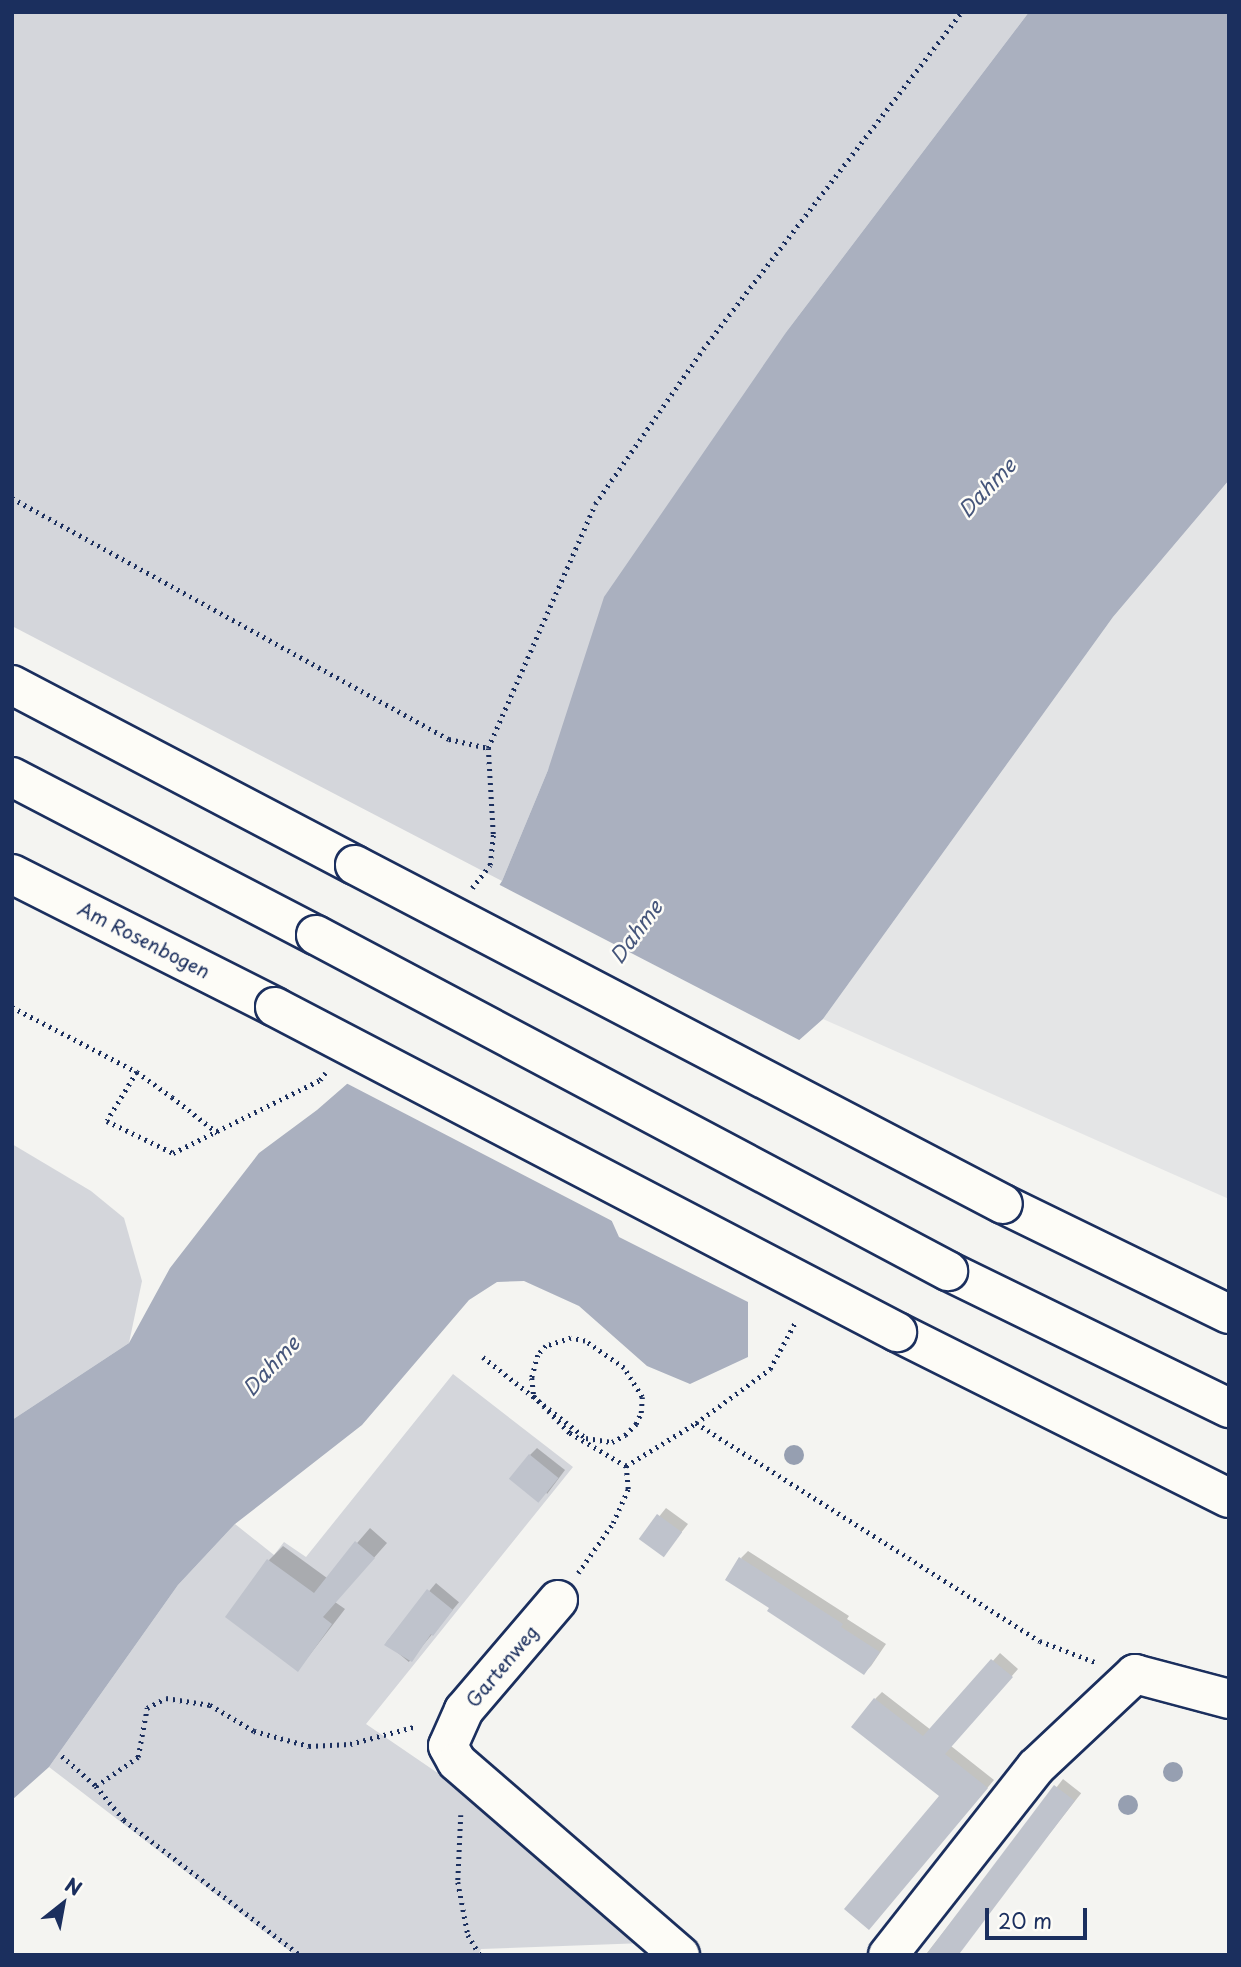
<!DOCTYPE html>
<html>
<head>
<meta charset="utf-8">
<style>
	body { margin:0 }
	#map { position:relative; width:1241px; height:1967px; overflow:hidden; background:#f4f4f1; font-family:"Playpen Sans",sans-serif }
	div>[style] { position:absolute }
	.built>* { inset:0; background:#e4e5e6 }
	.green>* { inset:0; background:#d4d6db }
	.water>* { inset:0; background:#aab0bf }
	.pier>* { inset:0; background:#f4f4f1 }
	.shadow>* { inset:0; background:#0003; transform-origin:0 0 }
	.building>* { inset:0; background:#bfc3cc; transform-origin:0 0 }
	.path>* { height:4.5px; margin-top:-2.25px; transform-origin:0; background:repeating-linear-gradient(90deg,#1b2f5e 0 2px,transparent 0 7px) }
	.roads { filter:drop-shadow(2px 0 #1b2f5e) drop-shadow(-2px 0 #1b2f5e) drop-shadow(0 2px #1b2f5e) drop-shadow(0 -2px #1b2f5e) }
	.minor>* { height:38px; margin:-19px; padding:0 19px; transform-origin:19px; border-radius:19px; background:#fdfcf7 }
	.major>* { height:38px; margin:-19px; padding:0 19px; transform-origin:19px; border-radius:19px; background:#fdfcf7 }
	.highway>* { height:38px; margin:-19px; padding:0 19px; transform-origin:19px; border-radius:19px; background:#fdfcf7 }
	.path-bridge>* { height:4.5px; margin-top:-2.25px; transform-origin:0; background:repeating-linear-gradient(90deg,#1b2f5e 0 2px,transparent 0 7px) }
	.bridges { filter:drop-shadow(2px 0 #1b2f5e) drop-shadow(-2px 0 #1b2f5e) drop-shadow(0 2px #1b2f5e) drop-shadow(0 -2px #1b2f5e) }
	.major-bridge>* { height:38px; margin:-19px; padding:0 19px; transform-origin:19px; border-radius:19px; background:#fdfcf7 }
	.highway-bridge>* { height:38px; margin:-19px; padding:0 19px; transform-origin:19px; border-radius:19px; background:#fdfcf7 }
	.trees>* { width:20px; height:20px; margin:-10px; border-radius:50%; background:#969fb1 }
	span { translate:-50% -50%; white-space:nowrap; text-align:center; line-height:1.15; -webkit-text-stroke:5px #fdfcf7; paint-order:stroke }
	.street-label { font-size:19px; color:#1b2f5e }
	.water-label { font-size:21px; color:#46567b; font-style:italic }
	.frame { position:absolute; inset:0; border:14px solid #1b2f5e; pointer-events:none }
	.north { position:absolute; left:28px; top:1869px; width:70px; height:70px; -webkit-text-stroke:5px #fdfcf7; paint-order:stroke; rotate:31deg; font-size:19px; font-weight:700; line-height:28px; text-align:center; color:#1b2f5e }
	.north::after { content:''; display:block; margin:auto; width:24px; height:32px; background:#1b2f5e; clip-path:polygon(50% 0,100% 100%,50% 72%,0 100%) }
	.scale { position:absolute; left:985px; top:1908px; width:102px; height:32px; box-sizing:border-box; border:4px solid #1b2f5e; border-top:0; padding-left:9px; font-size:21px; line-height:24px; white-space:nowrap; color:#1b2f5e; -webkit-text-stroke:5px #fdfcf7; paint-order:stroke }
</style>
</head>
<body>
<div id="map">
	<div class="built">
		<div style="clip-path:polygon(1229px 480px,1229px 1199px,823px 1019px,1113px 617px)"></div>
	</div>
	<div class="green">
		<div style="clip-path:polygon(12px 12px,1029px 12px,787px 331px,548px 770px,502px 881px,12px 626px)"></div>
		<div style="clip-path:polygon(12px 1144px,91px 1191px,124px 1218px,142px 1281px,129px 1343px,12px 1420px)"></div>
		<div style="clip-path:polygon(453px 1374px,573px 1467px,366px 1724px,445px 1778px,645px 1943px,481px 1949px,478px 1955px,295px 1955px,49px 1767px,178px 1585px,235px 1524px,274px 1555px,284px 1542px,306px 1557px)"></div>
	</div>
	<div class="water">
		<div style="clip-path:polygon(1029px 12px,1229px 12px,1229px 480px,1113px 617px,823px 1019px,797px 1042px,702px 994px,581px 1152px,619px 1237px,748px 1302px,748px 1357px,690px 1384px,647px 1366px,579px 1306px,524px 1281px,497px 1282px,469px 1300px,362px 1425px,235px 1524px,178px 1585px,49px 1767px,12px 1800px,12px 1420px,129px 1343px,170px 1268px,259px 1153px,317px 1110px,401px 1037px,502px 881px,548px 770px,604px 597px,787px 331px)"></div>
	</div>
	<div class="pier">
		<div style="clip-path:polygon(496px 883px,803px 1042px,796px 1046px,703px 998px,585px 1153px,616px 1223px,344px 1082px,398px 1035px)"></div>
	</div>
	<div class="shadow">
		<div style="clip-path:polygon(537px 1448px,565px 1470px,547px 1494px,530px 1455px)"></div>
		<div style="clip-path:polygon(666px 1508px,688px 1524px,669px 1548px,641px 1539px)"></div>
		<div style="clip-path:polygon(370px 1528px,387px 1543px,335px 1602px,345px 1609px,298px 1670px,269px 1560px,283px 1546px,327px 1578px)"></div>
		<div style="clip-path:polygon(748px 1551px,849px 1616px,847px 1619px,886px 1644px,871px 1666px,864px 1673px,772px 1607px,741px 1558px)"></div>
		<div style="left:436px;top:1583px;width:30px;height:78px;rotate:40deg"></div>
		<div style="clip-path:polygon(1000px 1653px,1018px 1669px,951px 1746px,994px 1780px,876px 1920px,942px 1796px,875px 1699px,882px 1692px,931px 1730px)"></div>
		<div style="left:1063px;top:1779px;width:23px;height:226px;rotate:38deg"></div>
	</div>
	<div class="building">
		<div style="left:529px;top:1454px;width:38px;height:32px;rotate:39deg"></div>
		<div style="left:657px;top:1514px;width:31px;height:31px;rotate:36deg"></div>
		<div style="clip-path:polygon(355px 1541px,375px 1558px,323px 1617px,332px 1624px,298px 1672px,225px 1617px,267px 1559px,314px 1593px)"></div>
		<div style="clip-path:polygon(739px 1557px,843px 1624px,841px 1627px,880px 1652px,864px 1675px,767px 1611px,769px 1608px,725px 1580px)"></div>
		<div style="clip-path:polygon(427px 1589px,453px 1610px,433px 1636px,431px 1634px,412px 1662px,384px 1645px)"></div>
		<div style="clip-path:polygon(991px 1659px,1013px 1677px,945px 1754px,988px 1788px,869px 1930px,844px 1909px,939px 1796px,851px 1727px,874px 1698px,923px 1736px)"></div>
		<div style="left:1054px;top:1785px;width:26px;height:216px;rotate:37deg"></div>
	</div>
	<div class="path">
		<div style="left:12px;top:498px;width:499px;rotate:28.9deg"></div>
		<div style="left:449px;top:739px;width:40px;rotate:13deg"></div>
		<div style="left:472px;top:888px;width:29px;rotate:-52deg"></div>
		<div style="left:490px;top:865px;width:31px;rotate:-84deg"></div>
		<div style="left:493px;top:834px;width:86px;rotate:-93.3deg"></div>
		<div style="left:488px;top:748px;width:266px;rotate:-66.3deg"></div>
		<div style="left:595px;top:504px;width:189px;rotate:-55.1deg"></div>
		<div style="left:703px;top:349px;width:425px;rotate:-52.5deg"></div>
		<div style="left:12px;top:1007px;width:141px;rotate:27.5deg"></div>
		<div style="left:137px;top:1072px;width:43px;rotate:35.5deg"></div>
		<div style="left:137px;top:1072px;width:57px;rotate:121.5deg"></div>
		<div style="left:107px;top:1121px;width:73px;rotate:25.9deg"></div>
		<div style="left:173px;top:1153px;width:164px;rotate:-26.4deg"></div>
		<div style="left:320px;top:1080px;width:9px;rotate:-54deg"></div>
		<div style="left:534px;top:1396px;width:52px;rotate:45.8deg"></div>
		<div style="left:570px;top:1433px;width:65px;rotate:30.5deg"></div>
		<div style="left:696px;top:1423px;width:92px;rotate:-36.1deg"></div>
		<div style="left:770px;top:1369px;width:55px;rotate:-61.6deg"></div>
		<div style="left:626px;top:1466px;width:82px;rotate:-31.6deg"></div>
		<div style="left:696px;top:1423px;width:407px;rotate:32.4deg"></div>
		<div style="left:1040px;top:1641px;width:59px;rotate:20.9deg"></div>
		<div style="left:578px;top:1573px;width:61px;rotate:-55deg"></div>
		<div style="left:613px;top:1523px;width:37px;rotate:-66deg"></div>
		<div style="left:628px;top:1489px;width:23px;rotate:-95deg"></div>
		<div style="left:62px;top:1756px;width:45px;rotate:41.4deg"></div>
		<div style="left:96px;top:1786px;width:44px;rotate:50.5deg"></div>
		<div style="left:124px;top:1820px;width:222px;rotate:37.5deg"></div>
		<div style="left:96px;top:1786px;width:51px;rotate:-34.6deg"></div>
		<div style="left:138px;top:1757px;width:50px;rotate:-79.6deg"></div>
		<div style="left:147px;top:1708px;width:21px;rotate:-28deg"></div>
		<div style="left:166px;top:1698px;width:45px;rotate:9deg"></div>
		<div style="left:210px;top:1705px;width:51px;rotate:30.6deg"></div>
		<div style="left:254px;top:1731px;width:57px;rotate:15.3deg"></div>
		<div style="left:309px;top:1746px;width:41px;rotate:-2.8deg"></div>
		<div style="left:350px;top:1744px;width:69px;rotate:-15deg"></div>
		<div style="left:461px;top:1815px;width:67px;rotate:92.6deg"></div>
		<div style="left:458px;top:1882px;width:54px;rotate:79.3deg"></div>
		<div style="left:468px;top:1935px;width:23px;rotate:59deg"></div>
	</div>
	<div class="roads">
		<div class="minor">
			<div style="left:558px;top:1600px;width:145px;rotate:130.5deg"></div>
			<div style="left:464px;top:1710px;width:39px;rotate:114deg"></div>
			<div style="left:448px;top:1746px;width:18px;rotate:61deg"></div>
			<div style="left:457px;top:1762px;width:295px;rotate:40.9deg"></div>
			<div style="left:888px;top:1955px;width:239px;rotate:-51.8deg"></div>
			<div style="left:1036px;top:1767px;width:136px;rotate:-43.2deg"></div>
			<div style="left:1135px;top:1674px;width:97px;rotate:14.9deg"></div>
		</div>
		<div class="major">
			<div style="left:12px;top:874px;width:295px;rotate:26.8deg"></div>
			<div style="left:897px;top:1332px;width:371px;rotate:26.6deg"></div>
		</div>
		<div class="highway">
			<div style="left:12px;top:685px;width:387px;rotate:27.7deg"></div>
			<div style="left:12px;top:777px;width:343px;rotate:27.5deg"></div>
			<div style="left:1003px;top:1204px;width:251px;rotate:26deg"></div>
			<div style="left:948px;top:1271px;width:313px;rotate:26deg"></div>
		</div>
	</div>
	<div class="path-bridge">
		<div style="left:172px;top:1097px;width:60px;rotate:38.2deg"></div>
		<div style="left:483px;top:1357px;width:131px;rotate:38.2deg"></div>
		<div style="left:586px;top:1438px;width:26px;rotate:9deg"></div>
		<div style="left:612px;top:1442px;width:15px;rotate:-28deg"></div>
		<div style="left:625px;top:1435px;width:16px;rotate:-45deg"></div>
		<div style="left:636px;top:1424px;width:12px;rotate:-66deg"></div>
		<div style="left:641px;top:1413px;width:16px;rotate:-86deg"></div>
		<div style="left:642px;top:1397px;width:34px;rotate:-122deg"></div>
		<div style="left:624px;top:1368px;width:47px;rotate:-145.3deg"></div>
		<div style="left:585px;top:1341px;width:14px;rotate:-168deg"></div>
		<div style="left:571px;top:1338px;width:26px;rotate:162deg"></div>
		<div style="left:546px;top:1346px;width:12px;rotate:132deg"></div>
		<div style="left:538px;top:1355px;width:24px;rotate:105deg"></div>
		<div style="left:532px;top:1378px;width:18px;rotate:84deg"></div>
	</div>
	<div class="bridges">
		<div class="major-bridge">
			<div style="left:275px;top:1007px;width:702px;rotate:27.59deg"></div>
		</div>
		<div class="highway-bridge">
			<div style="left:355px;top:865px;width:731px;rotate:27.62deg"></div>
			<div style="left:316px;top:935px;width:716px;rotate:28deg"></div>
		</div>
	</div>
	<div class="trees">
		<div style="left:794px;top:1455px"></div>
		<div style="left:1173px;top:1772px"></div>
		<div style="left:1128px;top:1805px"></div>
	</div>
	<div class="street-label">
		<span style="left:144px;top:940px;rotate:27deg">Am Rosenbogen</span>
		<span style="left:502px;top:1666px;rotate:-50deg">Gartenweg</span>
	</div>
	<div class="water-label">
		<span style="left:986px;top:487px;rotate:-46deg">Dahme</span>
		<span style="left:635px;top:931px;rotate:-53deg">Dahme</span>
		<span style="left:270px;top:1365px;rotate:-47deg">Dahme</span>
	</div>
	<div class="frame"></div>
	<div class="north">N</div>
	<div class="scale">20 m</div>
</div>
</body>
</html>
